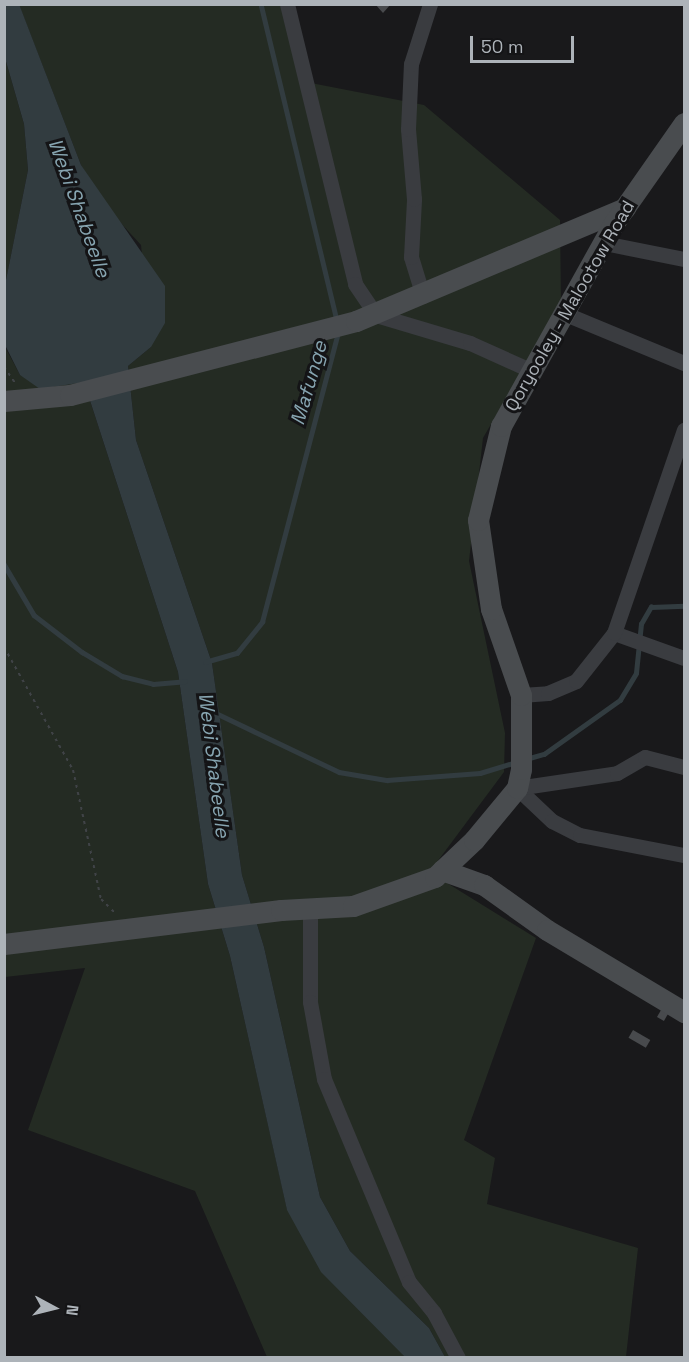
<!DOCTYPE html>
<html>
<head>
<meta charset="utf-8">
<style>
	body { margin:0 }
	#map { position:relative; width:689px; height:1362px; overflow:hidden; background:#19191b; font-family:"Space Grotesk",sans-serif }
	div>[style] { position:absolute }
	.green>* { inset:0; background:#242b23 }
	.water>* { inset:0; background:#323c40 }
	.stream>* { height:4.5px; margin:-2.25px; padding:0 2.25px; transform-origin:2.25px; border-radius:2.25px; background:#323c40 }
	.building>* { inset:0; background:#484a4d; transform-origin:0 0 }
	.path>* { height:2px; margin-top:-1px; transform-origin:0; background:repeating-linear-gradient(90deg,#404347 0 3px,transparent 0 7.5px) }
	.street>* { height:15px; margin:-7.5px; padding:0 7.5px; transform-origin:7.5px; border-radius:7.5px; background:#3a3c40 }
	.secondary>* { height:21px; margin:-10.5px; padding:0 10.5px; transform-origin:10.5px; border-radius:10.5px; background:#494c4f }
	span { translate:-50% -50%; white-space:nowrap; text-align:center; line-height:1.15; -webkit-text-stroke:6px #141416; paint-order:stroke }
	.street-label { font-size:18px; color:#adb3b9 }
	.water-label { font-size:20px; color:#87a5b1; font-style:italic }
	.frame { position:absolute; inset:0; border:6px solid #adb3b9; pointer-events:none }
	.north { position:absolute; left:24px; top:1278px; width:60px; height:60px; -webkit-text-stroke:4px #141416; paint-order:stroke; rotate:97deg; font-size:16px; font-weight:700; line-height:24px; text-align:center; color:#adb3b9 }
	.north::after { content:''; display:block; margin:auto; width:21px; height:27px; background:#adb3b9; clip-path:polygon(50% 0,100% 100%,50% 72%,0 100%) }
	.scale { position:absolute; left:470px; top:36px; width:104px; height:27px; box-sizing:border-box; border:3px solid #adb3b9; border-top:0; padding-left:8px; font-size:18px; line-height:21px; white-space:nowrap; color:#adb3b9; -webkit-text-stroke:4px #141416; paint-order:stroke }
</style>
</head>
<body>
<div id="map">
	<div class="green">
		<div style="clip-path:polygon(19px 5px,294px 5px,311px 83px,424px 105px,560px 220px,561px 303px,483px 438px,469px 561px,505px 733px,504px 772px,437px 862px,447px 883px,536px 938px,464px 1140px,495px 1158px,487px 1204px,638px 1248px,626px 1357px,445px 1357px,429px 1328px,350px 1251px,320px 1197px,264px 947px,242px 875px,212px 663px,136px 440px,128px 366px,151px 347px,141px 245px,106px 207px,81px 165px)"></div>
		<div style="clip-path:polygon(5px 58px,24px 124px,28px 170px,5px 285px)"></div>
		<div style="clip-path:polygon(4px 345px,20px 375px,84px 382px,178px 672px,208px 884px,230px 956px,287px 1209px,405px 1357px,267px 1357px,195px 1191px,28px 1130px,85px 968px,5px 977px)"></div>
	</div>
	<div class="water">
		<div style="clip-path:polygon(19px 4px,81px 165px,165px 286px,165px 323px,151px 347px,128px 366px,136px 440px,212px 663px,242px 875px,264px 947px,320px 1197px,350px 1251px,429px 1328px,445px 1357px,405px 1357px,321px 1272px,287px 1210px,230px 956px,208px 884px,178px 672px,84px 382px,40px 389px,20px 375px,5px 345px,5px 285px,28px 170px,24px 124px,5px 58px,5px 5px)"></div>
	</div>
	<div class="stream">
		<div style="left:261px;top:4px;width:326px;rotate:76.5deg"></div>
		<div style="left:4px;top:564px;width:59px;rotate:59.5deg"></div>
		<div style="left:34px;top:615px;width:61px;rotate:37.6deg"></div>
		<div style="left:82px;top:652px;width:47px;rotate:31deg"></div>
		<div style="left:122px;top:676px;width:32px;rotate:14deg"></div>
		<div style="left:153px;top:684px;width:32px;rotate:-5deg"></div>
		<div style="left:205px;top:662px;width:33px;rotate:-16deg"></div>
		<div style="left:237px;top:653px;width:40px;rotate:-51deg"></div>
		<div style="left:262px;top:622px;width:299px;rotate:-75.3deg"></div>
		<div style="left:218px;top:714px;width:134px;rotate:25.6deg"></div>
		<div style="left:339px;top:772px;width:49px;rotate:9.5deg"></div>
		<div style="left:387px;top:780px;width:93px;rotate:-4.3deg"></div>
		<div style="left:480px;top:773px;width:37px;rotate:-17deg"></div>
		<div style="left:526px;top:759px;width:19px;rotate:-16deg"></div>
		<div style="left:544px;top:754px;width:93px;rotate:-35.4deg"></div>
		<div style="left:620px;top:700px;width:31px;rotate:-59deg"></div>
		<div style="left:636px;top:673px;width:49px;rotate:-84.2deg"></div>
		<div style="left:641px;top:624px;width:20px;rotate:-60deg"></div>
		<div style="left:651px;top:607px;width:33px;rotate:-2deg"></div>
	</div>
	<div class="building">
		<div style="clip-path:polygon(375px 4px,391px 4px,383px 13px)"></div>
		<div style="left:661px;top:1010px;width:8px;height:8px;rotate:30deg"></div>
		<div style="left:633px;top:1030px;width:20px;height:9px;rotate:30deg"></div>
	</div>
	<div class="path">
		<div style="left:4px;top:367px;width:19px;rotate:55deg"></div>
		<div style="left:4px;top:647px;width:141px;rotate:60.7deg"></div>
		<div style="left:73px;top:770px;width:132px;rotate:77.8deg"></div>
		<div style="left:101px;top:899px;width:20px;rotate:45deg"></div>
	</div>
	<div class="street">
		<div style="left:287px;top:4px;width:288px;rotate:76.3deg"></div>
		<div style="left:355px;top:284px;width:37px;rotate:56deg"></div>
		<div style="left:376px;top:315px;width:98px;rotate:16.6deg"></div>
		<div style="left:470px;top:343px;width:66px;rotate:24.2deg"></div>
		<div style="left:604px;top:243px;width:82px;rotate:11.3deg"></div>
		<div style="left:423px;top:296px;width:41px;rotate:-107.1deg"></div>
		<div style="left:411px;top:257px;width:58px;rotate:-87deg"></div>
		<div style="left:414px;top:199px;width:70px;rotate:-94.9deg"></div>
		<div style="left:408px;top:129px;width:65px;rotate:-87.4deg"></div>
		<div style="left:411px;top:64px;width:63px;rotate:-72.4deg"></div>
		<div style="left:568px;top:315px;width:126px;rotate:22.5deg"></div>
		<div style="left:614px;top:633px;width:74px;rotate:19.7deg"></div>
		<div style="left:521px;top:695px;width:27px;rotate:-4deg"></div>
		<div style="left:548px;top:693px;width:30px;rotate:-23deg"></div>
		<div style="left:576px;top:681px;width:61px;rotate:-51.6deg"></div>
		<div style="left:614px;top:633px;width:215px;rotate:-71deg"></div>
		<div style="left:517px;top:788px;width:48px;rotate:43.3deg"></div>
		<div style="left:552px;top:821px;width:31px;rotate:27deg"></div>
		<div style="left:580px;top:835px;width:106px;rotate:10.9deg"></div>
		<div style="left:517px;top:788px;width:101px;rotate:-8.5deg"></div>
		<div style="left:617px;top:773px;width:32px;rotate:-30deg"></div>
		<div style="left:645px;top:757px;width:40px;rotate:14.4deg"></div>
		<div style="left:310px;top:907px;width:95px;rotate:90deg"></div>
		<div style="left:310px;top:1002px;width:78px;rotate:79.7deg"></div>
		<div style="left:324px;top:1079px;width:220px;rotate:67.3deg"></div>
		<div style="left:409px;top:1282px;width:40px;rotate:51deg"></div>
		<div style="left:434px;top:1313px;width:51px;rotate:61.9deg"></div>
	</div>
	<div class="secondary">
		<div style="left:4px;top:401px;width:66px;rotate:-5.2deg"></div>
		<div style="left:70px;top:395px;width:295px;rotate:-14.5deg"></div>
		<div style="left:356px;top:321px;width:292px;rotate:-22.8deg"></div>
		<div style="left:442px;top:870px;width:45px;rotate:19.7deg"></div>
		<div style="left:484px;top:885px;width:77px;rotate:35.5deg"></div>
		<div style="left:547px;top:930px;width:160px;rotate:30.9deg"></div>
		<div style="left:4px;top:944px;width:279px;rotate:-7deg"></div>
		<div style="left:281px;top:910px;width:72px;rotate:-3.2deg"></div>
		<div style="left:353px;top:906px;width:87px;rotate:-19.5deg"></div>
		<div style="left:435px;top:877px;width:54px;rotate:-43.5deg"></div>
		<div style="left:474px;top:840px;width:67px;rotate:-50.4deg"></div>
		<div style="left:517px;top:788px;width:19px;rotate:-78deg"></div>
		<div style="left:521px;top:769px;width:74px;rotate:-90deg"></div>
		<div style="left:521px;top:695px;width:91px;rotate:-109.2deg"></div>
		<div style="left:491px;top:609px;width:90px;rotate:-98.3deg"></div>
		<div style="left:478px;top:520px;width:97px;rotate:-76.3deg"></div>
		<div style="left:501px;top:426px;width:232px;rotate:-60.9deg"></div>
		<div style="left:614px;top:223px;width:122px;rotate:-55deg"></div>
	</div>
	<div class="street-label">
		<span style="left:570px;top:306px;rotate:-60deg">Qoryooley - Malootow Road</span>
	</div>
	<div class="water-label">
		<span style="left:79px;top:208px;rotate:70deg">Webi Shabeelle</span>
		<span style="left:309px;top:383px;rotate:-74deg">Mafunge</span>
		<span style="left:214px;top:765px;rotate:83deg">Webi Shabeelle</span>
	</div>
	<div class="frame"></div>
	<div class="north">N</div>
	<div class="scale">50 m</div>
</div>
</body>
</html>
